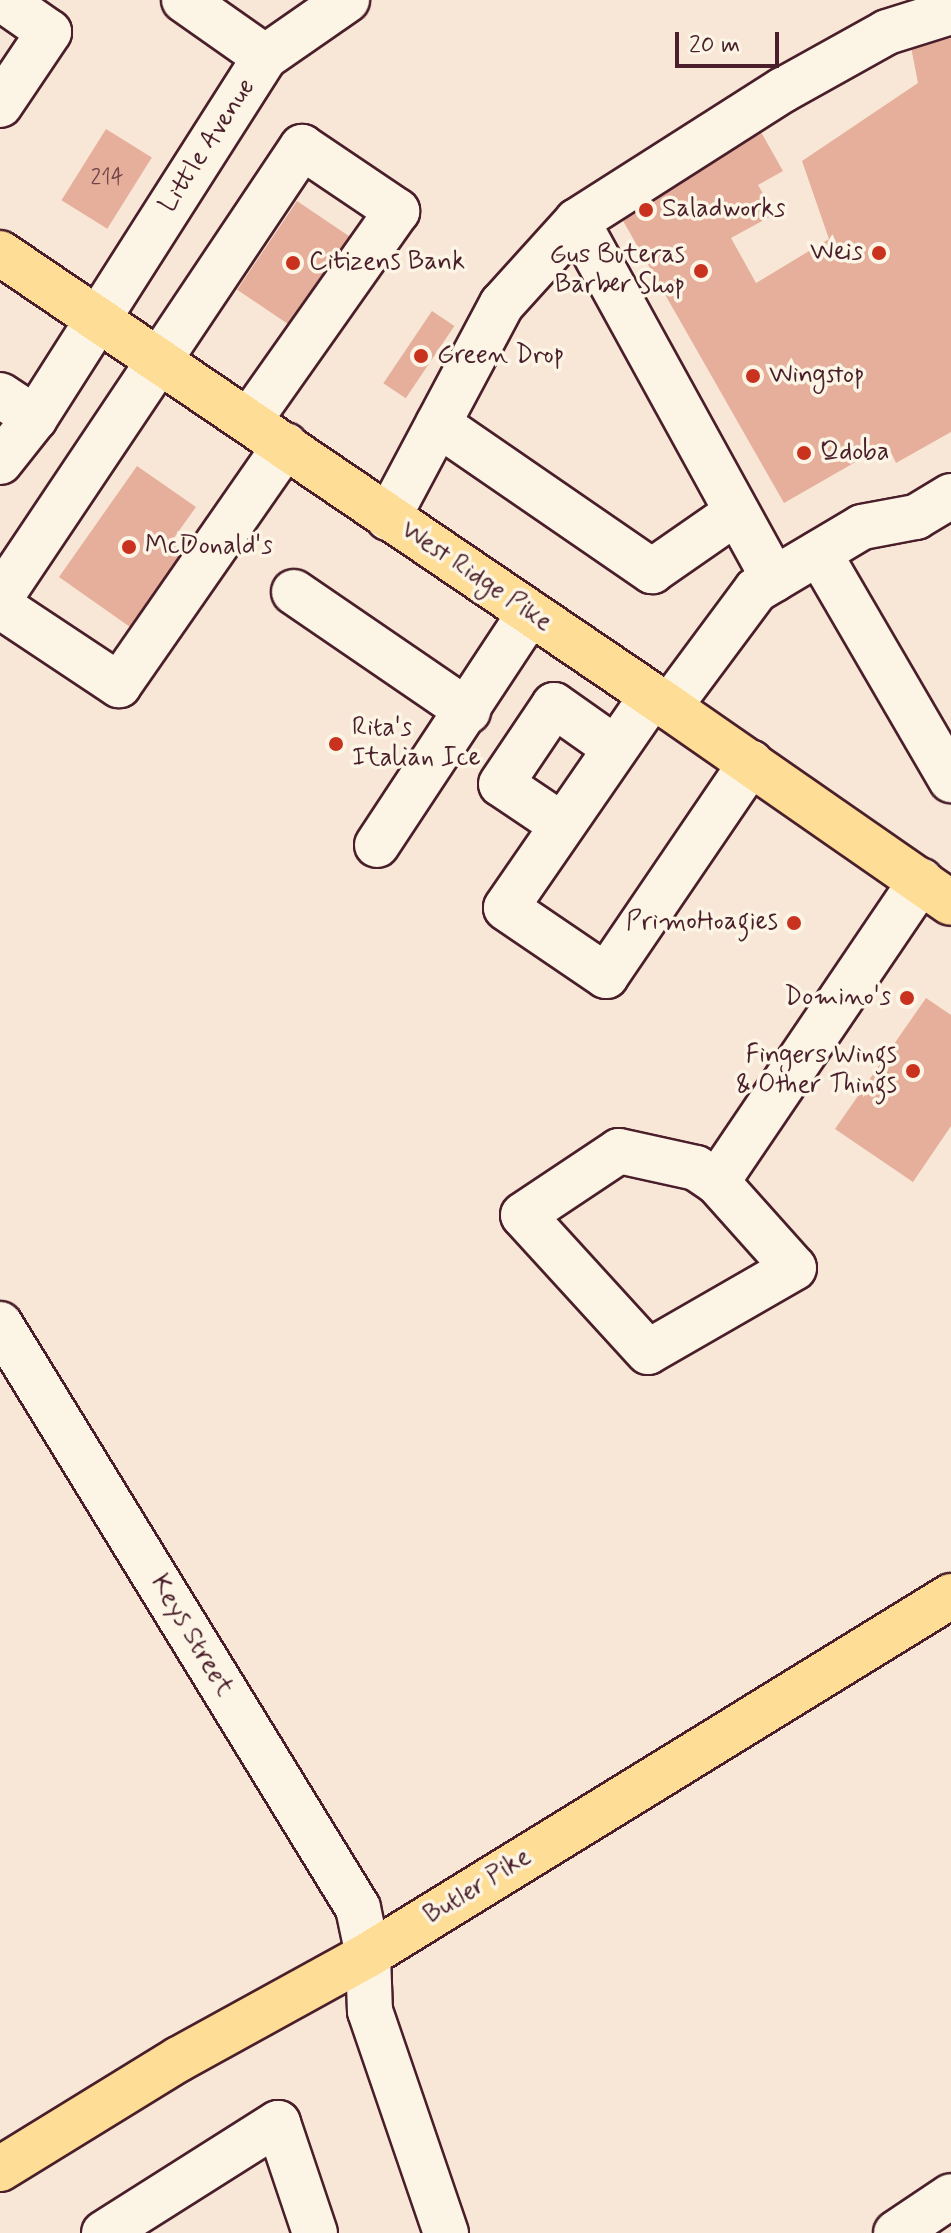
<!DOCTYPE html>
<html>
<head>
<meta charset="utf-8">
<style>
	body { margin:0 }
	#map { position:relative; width:951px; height:2233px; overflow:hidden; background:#f8e7d6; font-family:Mynerve,sans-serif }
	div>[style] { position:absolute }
	.building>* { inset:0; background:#e6af9c; transform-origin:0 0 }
	.roads { filter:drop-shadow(2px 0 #4a1f2b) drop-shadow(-2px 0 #4a1f2b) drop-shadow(0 2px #4a1f2b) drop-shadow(0 -2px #4a1f2b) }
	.minor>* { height:44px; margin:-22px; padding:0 22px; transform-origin:22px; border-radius:22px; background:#fcf5e5 }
	.major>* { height:44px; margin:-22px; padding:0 22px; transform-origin:22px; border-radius:22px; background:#fedd96 }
	.dots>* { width:22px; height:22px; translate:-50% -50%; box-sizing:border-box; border:4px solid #fcf5e5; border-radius:50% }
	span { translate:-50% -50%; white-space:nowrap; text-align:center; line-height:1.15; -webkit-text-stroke:7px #fcf5e5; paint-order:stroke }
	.number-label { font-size:22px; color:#714347 }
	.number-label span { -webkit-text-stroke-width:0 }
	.street-label { font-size:26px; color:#4a1f2b }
	.poi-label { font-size:26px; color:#4a1f2b }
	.left { translate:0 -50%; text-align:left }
	.right { translate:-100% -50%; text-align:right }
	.scale { position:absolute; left:675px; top:32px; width:104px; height:36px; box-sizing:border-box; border:4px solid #4a1f2b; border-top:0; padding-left:10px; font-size:24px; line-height:28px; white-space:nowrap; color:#4a1f2b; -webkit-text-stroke:6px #fcf5e5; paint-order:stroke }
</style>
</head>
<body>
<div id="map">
	<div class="building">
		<div style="clip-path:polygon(951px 38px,951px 432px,896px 463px,887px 444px,784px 503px,614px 205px,757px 125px,783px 171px,758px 185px,775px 214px,731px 238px,756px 283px,829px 239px,802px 161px,918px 83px,911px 47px)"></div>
		<div style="left:106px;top:129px;width:54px;height:84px;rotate:32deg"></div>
		<div style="left:297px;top:201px;width:63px;height:107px;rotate:34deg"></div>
		<div style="left:432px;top:311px;width:27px;height:87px;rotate:34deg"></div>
		<div style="clip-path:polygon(137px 466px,196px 507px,171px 542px,184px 551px,130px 627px,59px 577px)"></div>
		<div style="clip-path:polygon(926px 998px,951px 1015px,951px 1126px,913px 1182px,835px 1129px)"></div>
	</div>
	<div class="roads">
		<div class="minor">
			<div style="left:184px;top:0;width:99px;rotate:35.1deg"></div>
			<div style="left:0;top:105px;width:88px;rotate:-56.1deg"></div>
			<div style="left:49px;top:32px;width:56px;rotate:-145.2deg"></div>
			<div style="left:577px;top:221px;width:409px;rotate:61.2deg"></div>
			<div style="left:0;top:395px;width:42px;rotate:33.3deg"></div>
			<div style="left:35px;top:418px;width:428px;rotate:-57.5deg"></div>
			<div style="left:265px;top:57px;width:100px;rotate:-34.8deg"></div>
			<div style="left:438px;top:424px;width:260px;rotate:34.5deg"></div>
			<div style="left:652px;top:571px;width:103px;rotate:-34.8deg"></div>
			<div style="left:0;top:462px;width:56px;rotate:-51.5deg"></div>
			<div style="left:388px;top:518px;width:242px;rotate:-62deg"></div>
			<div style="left:502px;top:304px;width:112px;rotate:-47.9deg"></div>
			<div style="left:577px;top:221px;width:244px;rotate:-32.5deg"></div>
			<div style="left:783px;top:90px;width:119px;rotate:-29.1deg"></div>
			<div style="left:887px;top:32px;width:67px;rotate:-17.4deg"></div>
			<div style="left:819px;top:553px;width:263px;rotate:59.8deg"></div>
			<div style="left:294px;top:592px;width:211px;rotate:34.4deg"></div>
			<div style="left:0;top:598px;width:543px;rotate:-56.19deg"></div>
			<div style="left:302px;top:147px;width:115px;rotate:34deg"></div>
			<div style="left:397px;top:211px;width:257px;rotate:125.2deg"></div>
			<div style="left:0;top:606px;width:143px;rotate:33.6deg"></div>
			<div style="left:119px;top:685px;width:292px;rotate:-55.2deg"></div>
			<div style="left:652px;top:696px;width:257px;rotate:124.6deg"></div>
			<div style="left:506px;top:908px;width:121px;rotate:34.2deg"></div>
			<div style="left:606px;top:976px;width:258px;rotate:-55.8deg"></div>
			<div style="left:669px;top:707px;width:146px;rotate:-53.4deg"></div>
			<div style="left:756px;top:590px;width:123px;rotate:-30.7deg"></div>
			<div style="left:862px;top:527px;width:55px;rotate:-10.5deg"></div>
			<div style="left:916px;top:517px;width:41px;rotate:-31deg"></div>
			<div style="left:562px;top:825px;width:73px;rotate:-146.1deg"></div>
			<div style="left:501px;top:784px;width:95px;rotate:-56.1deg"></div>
			<div style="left:554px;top:705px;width:75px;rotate:35.2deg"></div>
			<div style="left:377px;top:845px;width:278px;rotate:-56.6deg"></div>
			<div style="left:619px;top:1151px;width:79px;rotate:12.4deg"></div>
			<div style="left:696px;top:1168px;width:25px;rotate:34deg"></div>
			<div style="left:717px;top:1182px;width:115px;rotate:48.2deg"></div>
			<div style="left:794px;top:1268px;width:168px;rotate:150.1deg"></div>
			<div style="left:648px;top:1352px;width:185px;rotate:-132.4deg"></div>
			<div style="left:523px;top:1215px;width:115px;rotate:-33.7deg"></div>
			<div style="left:717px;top:1182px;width:364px;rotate:-55.9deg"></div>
			<div style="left:0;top:1324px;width:685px;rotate:58.49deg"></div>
			<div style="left:358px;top:1908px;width:48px;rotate:78deg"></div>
			<div style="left:368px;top:1955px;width:56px;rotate:88deg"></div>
			<div style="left:370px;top:2011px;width:235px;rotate:71.1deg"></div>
			<div style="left:104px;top:2233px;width:206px;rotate:-32.3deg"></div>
			<div style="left:278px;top:2123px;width:116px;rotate:71.4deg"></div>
			<div style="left:896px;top:2233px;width:66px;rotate:-33.9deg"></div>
		</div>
		<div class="major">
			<div style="left:0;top:253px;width:809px;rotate:34.16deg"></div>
			<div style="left:669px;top:707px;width:343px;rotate:34.8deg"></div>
			<div style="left:0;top:2169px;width:210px;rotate:-31.6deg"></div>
			<div style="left:179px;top:2059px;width:216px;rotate:-28.8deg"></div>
			<div style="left:368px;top:1955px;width:685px;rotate:-31.62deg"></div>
		</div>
	</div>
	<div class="dots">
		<div style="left:646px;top:210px;background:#c8321e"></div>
		<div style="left:879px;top:253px;background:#c8321e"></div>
		<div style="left:293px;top:263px;background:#c8321e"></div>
		<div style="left:701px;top:271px;background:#c8321e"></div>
		<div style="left:421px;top:356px;background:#c8321e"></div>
		<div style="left:753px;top:376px;background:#c8321e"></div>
		<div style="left:804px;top:453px;background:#c8321e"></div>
		<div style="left:129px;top:547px;background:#c8321e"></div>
		<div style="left:336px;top:744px;background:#c8321e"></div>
		<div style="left:794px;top:923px;background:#c8321e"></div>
		<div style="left:907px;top:998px;background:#c8321e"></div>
		<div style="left:913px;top:1071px;background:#c8321e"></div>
	</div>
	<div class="number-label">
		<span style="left:107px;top:179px">214</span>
	</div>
	<div class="street-label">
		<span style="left:208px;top:146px;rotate:-57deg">Little Avenue</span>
		<span style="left:476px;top:577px;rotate:34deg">West Ridge Pike</span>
		<span style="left:191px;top:1636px;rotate:59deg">Keys Street</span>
		<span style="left:478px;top:1887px;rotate:-32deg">Butler Pike</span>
	</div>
	<div class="poi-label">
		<span class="left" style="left:662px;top:210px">Saladworks</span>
		<span class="right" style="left:863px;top:253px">Weis</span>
		<span class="right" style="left:685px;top:271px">Gus Buteras<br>Barber Shop</span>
		<span class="left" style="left:309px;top:263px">Citizens Bank</span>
		<span class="left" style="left:437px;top:356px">Green Drop</span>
		<span class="left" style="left:769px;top:376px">Wingstop</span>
		<span class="left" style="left:820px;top:453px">Qdoba</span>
		<span class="left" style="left:145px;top:547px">McDonald's</span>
		<span class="left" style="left:352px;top:744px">Rita's<br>Italian Ice</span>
		<span class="right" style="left:778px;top:923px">PrimoHoagies</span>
		<span class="right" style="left:891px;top:998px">Domino's</span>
		<span class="right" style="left:897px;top:1071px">Fingers Wings<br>&amp; Other Things</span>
	</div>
	<div class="scale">20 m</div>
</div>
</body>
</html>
